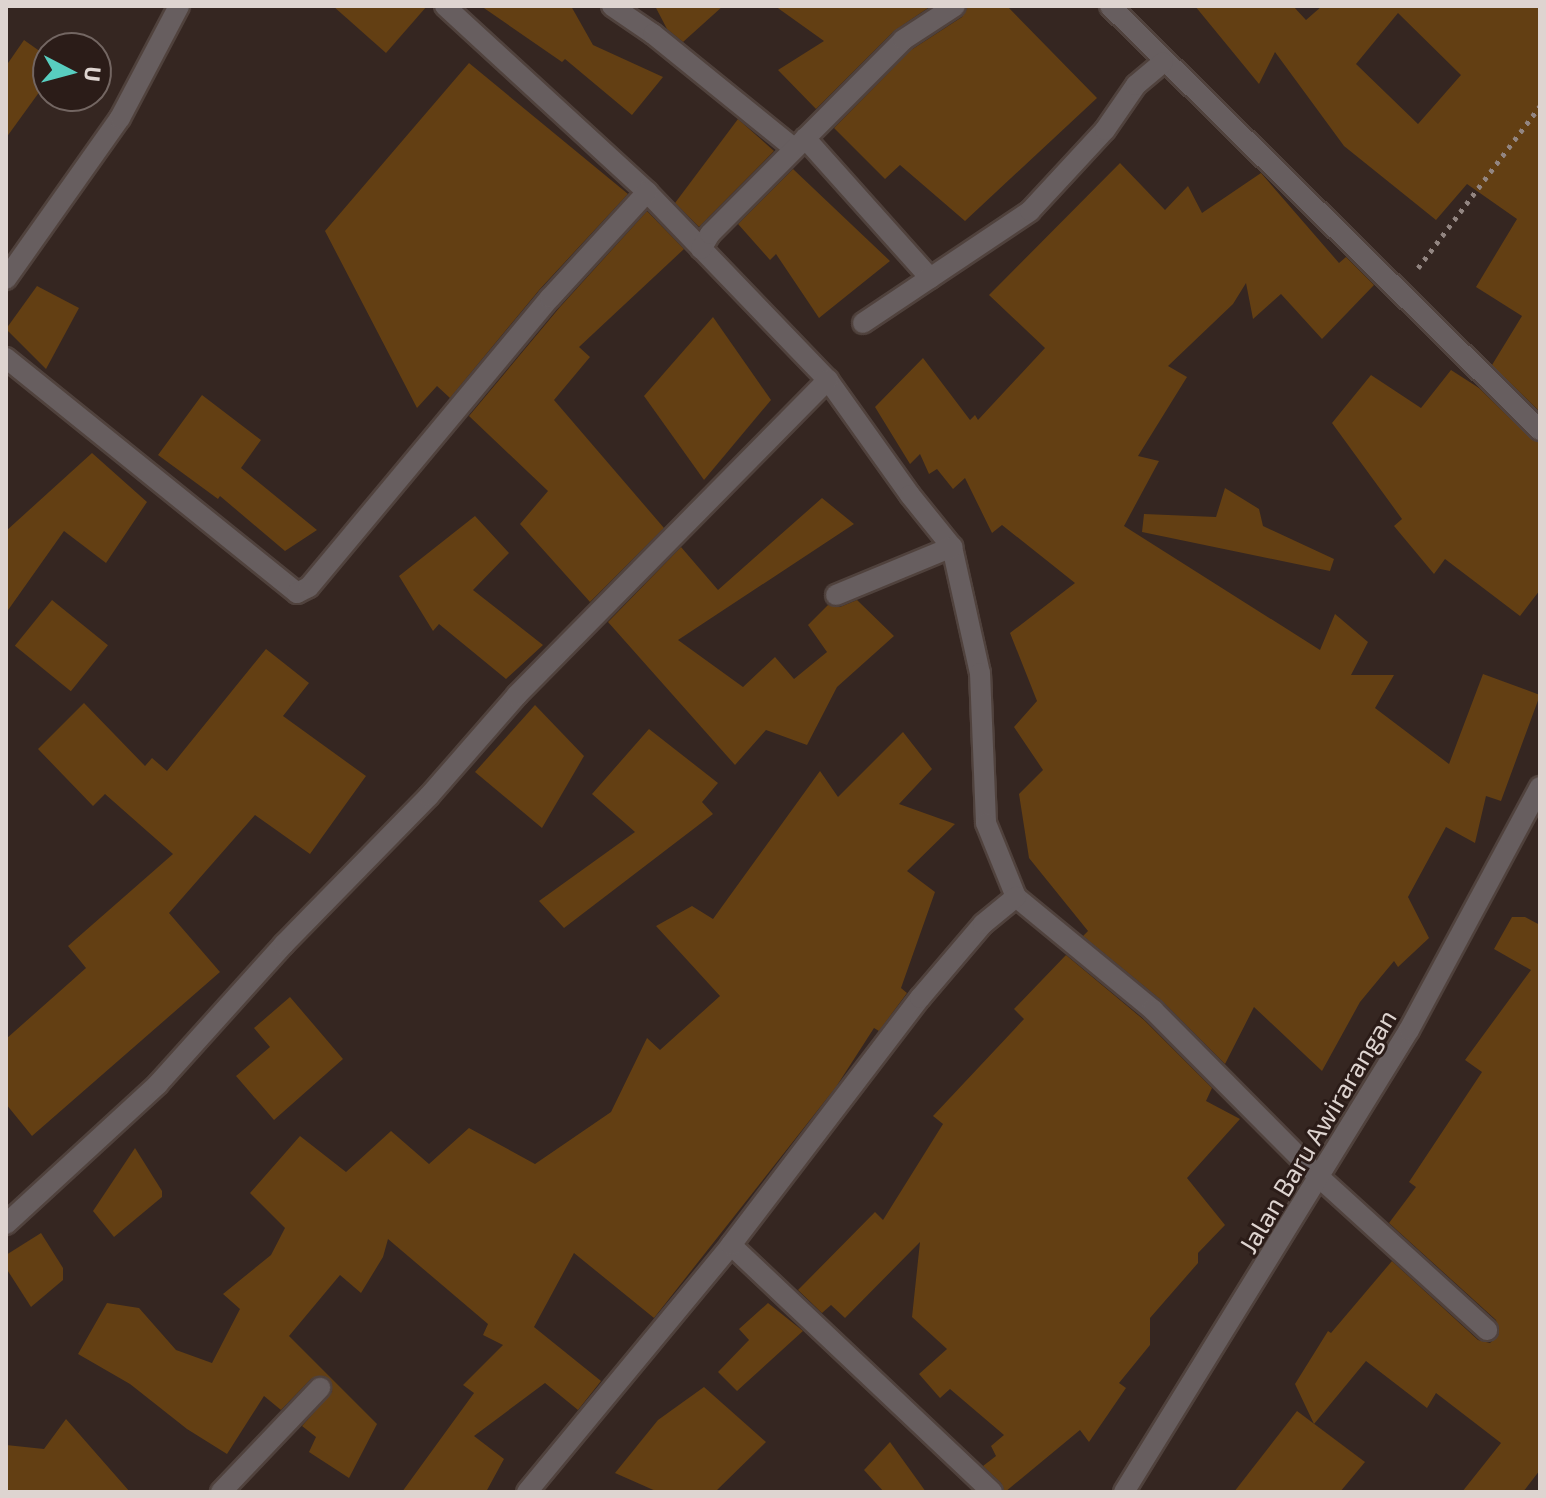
<!DOCTYPE html>
<html>
<head>
<meta charset="utf-8">
<style>
	body { margin:0 }
	#map { position:relative; width:1546px; height:1498px; overflow:hidden; background:#352621; font-family:"Exo 2",sans-serif }
	div>[style] { position:absolute }
	.building>* { inset:0; background:#633f13; transform-origin:0 0 }
	.path>* { height:5px; margin-top:-2.5px; transform-origin:0; background:repeating-linear-gradient(90deg,#928581 0 4px,transparent 0 10px) }
	.roads { filter:drop-shadow(2px 0 #50423d) drop-shadow(-2px 0 #50423d) drop-shadow(0 2px #50423d) drop-shadow(0 -2px #50423d) }
	.minor>* { height:20px; margin:-10px; padding:0 10px; transform-origin:10px; border-radius:10px; background:#675e5f }
	span { translate:-50% -50%; white-space:nowrap; text-align:center; line-height:1.15; -webkit-text-stroke:6px #2b1c18; paint-order:stroke }
	.street-label { font-size:26px; color:#ded4d0 }
	.frame { position:absolute; inset:0; border:8px solid #ded4d0; pointer-events:none }
	.north { position:absolute; left:32px; top:32px; width:80px; height:80px; box-sizing:border-box; background:#2b1c18; border:2px solid #736662; border-radius:50%; rotate:96deg; font-size:22px; font-weight:700; line-height:32px; text-align:center; color:#ded4d0 }
	.north::after { content:''; display:block; margin:auto; width:28px; height:36px; background:#58cec0; clip-path:polygon(50% 0,100% 100%,50% 72%,0 100%) }
</style>
</head>
<body>
<div id="map">
	<div class="building">
		<div style="clip-path:polygon(333px 6px,427px 6px,386px 53px)"></div>
		<div style="clip-path:polygon(481px 6px,571px 6px,593px 45px,663px 77px,632px 115px,565px 59px,562px 62px)"></div>
		<div style="clip-path:polygon(655px 6px,723px 6px,683px 42px,667px 29px)"></div>
		<div style="clip-path:polygon(775px 6px,931px 6px,894px 31px,816px 109px,778px 70px,824px 41px)"></div>
		<div style="clip-path:polygon(968px 6px,1007px 6px,1097px 98px,965px 221px,900px 165px,885px 179px,834px 128px,911px 50px,962px 17px)"></div>
		<div style="clip-path:polygon(evenodd,1195px 6px,1293px 6px,1306px 20px,1322px 6px,1540px 6px,1540px 412px,1492px 365px,1522px 316px,1476px 287px,1517px 219px,1467px 184px,1436px 220px,1344px 146px,1275px 52px,1259px 84px,1195px 6px,1398px 13px,1461px 75px,1418px 124px,1356px 64px,1398px 13px)"></div>
		<div style="clip-path:polygon(24px 40px,48px 57px,48px 80px,6px 138px,6px 66px)"></div>
		<div style="clip-path:polygon(469px 63px,628px 194px,540px 289px,450px 398px,437px 386px,417px 408px,325px 231px)"></div>
		<div style="clip-path:polygon(738px 119px,774px 151px,699px 227px,675px 203px)"></div>
		<div style="clip-path:polygon(1120px 163px,1165px 210px,1188px 186px,1202px 213px,1261px 173px,1339px 263px,1346px 257px,1374px 285px,1322px 339px,1281px 294px,1253px 319px,1246px 283px,1233px 304px,1168px 366px,1187px 377px,1138px 456px,1159px 461px,1124px 526px,1320px 650px,1335px 614px,1368px 642px,1351px 675px,1394px 675px,1375px 708px,1449px 764px,1483px 674px,1540px 695px,1501px 801px,1486px 796px,1475px 843px,1446px 827px,1408px 897px,1429px 938px,1398px 967px,1394px 961px,1360px 1002px,1322px 1071px,1254px 1007px,1225px 1064px,1161px 1000px,1083px 936px,1088px 931px,1029px 858px,1019px 794px,1043px 770px,1014px 727px,1037px 701px,1010px 633px,1075px 583px,1002px 525px,992px 533px,965px 478px,953px 489px,937px 469px,929px 474px,920px 454px,910px 464px,875px 407px,923px 358px,970px 420px,975px 415px,978px 420px,1045px 348px,989px 295px)"></div>
		<div style="clip-path:polygon(793px 169px,890px 261px,819px 318px,776px 254px,770px 260px,738px 224px)"></div>
		<div style="clip-path:polygon(647px 211px,684px 249px,579px 347px,590px 357px,554px 400px,664px 528px,590px 602px,520px 524px,548px 491px,469px 416px,560px 307px)"></div>
		<div style="clip-path:polygon(37px 286px,79px 308px,46px 369px,6px 329px)"></div>
		<div style="clip-path:polygon(713px 317px,771px 400px,704px 480px,644px 396px)"></div>
		<div style="clip-path:polygon(1451px 370px,1479px 388px,1531px 439px,1540px 443px,1540px 590px,1520px 616px,1445px 559px,1434px 574px,1394px 526px,1402px 519px,1332px 423px,1371px 375px,1421px 408px)"></div>
		<div style="clip-path:polygon(202px 395px,261px 440px,241px 468px,317px 530px,285px 551px,220px 496px,218px 499px,158px 455px)"></div>
		<div style="clip-path:polygon(92px 453px,147px 502px,106px 563px,64px 531px,6px 613px,6px 531px)"></div>
		<div style="clip-path:polygon(1225px 488px,1259px 509px,1263px 526px,1334px 559px,1330px 571px,1142px 532px,1144px 514px,1216px 517px)"></div>
		<div style="clip-path:polygon(822px 498px,854px 524px,678px 640px,743px 687px,775px 657px,794px 679px,827px 652px,808px 625px,828px 605px,840px 607px,857px 600px,894px 636px,837px 687px,807px 745px,766px 730px,735px 765px,608px 622px,681px 547px,718px 590px)"></div>
		<div style="clip-path:polygon(475px 516px,509px 553px,473px 590px,543px 645px,506px 679px,439px 624px,433px 631px,399px 576px)"></div>
		<div style="left:52px;top:600px;width:72px;height:59px;rotate:39deg"></div>
		<div style="clip-path:polygon(266px 649px,309px 683px,283px 716px,366px 776px,310px 854px,255px 815px,169px 913px,220px 972px,32px 1136px,6px 1104px,6px 1039px,86px 968px,68px 946px,173px 854px,105px 794px,93px 806px,38px 749px,84px 703px,145px 766px,152px 758px,167px 771px)"></div>
		<div style="clip-path:polygon(535px 705px,584px 756px,542px 828px,475px 772px)"></div>
		<div style="clip-path:polygon(649px 729px,718px 783px,702px 802px,713px 814px,564px 928px,539px 901px,635px 832px,592px 794px)"></div>
		<div style="clip-path:polygon(903px 732px,932px 769px,899px 804px,955px 824px,907px 871px,935px 892px,901px 988px,907px 993px,879px 1031px,874px 1028px,836px 1087px,654px 1318px,574px 1253px,534px 1327px,601px 1381px,578px 1410px,545px 1383px,474px 1436px,504px 1459px,486px 1492px,402px 1492px,474px 1393px,463px 1385px,503px 1345px,483px 1335px,488px 1324px,388px 1239px,383px 1257px,361px 1293px,340px 1275px,289px 1336px,377px 1424px,349px 1478px,309px 1452px,316px 1437px,302px 1426px,332px 1392px,332px 1384px,324px 1376px,311px 1379px,281px 1410px,264px 1396px,227px 1454px,187px 1429px,130px 1384px,78px 1354px,107px 1303px,139px 1308px,176px 1350px,212px 1363px,240px 1309px,223px 1294px,271px 1255px,285px 1228px,250px 1193px,300px 1136px,346px 1172px,391px 1131px,429px 1164px,469px 1128px,535px 1164px,611px 1112px,647px 1038px,660px 1050px,720px 996px,656px 926px,692px 906px,713px 919px,820px 771px,838px 797px)"></div>
		<div style="clip-path:polygon(1512px 917px,1525px 917px,1540px 925px,1540px 1470px,1523px 1492px,1462px 1492px,1501px 1443px,1436px 1393px,1427px 1408px,1366px 1361px,1314px 1424px,1295px 1384px,1328px 1331px,1331px 1333px,1392px 1261px,1478px 1340px,1490px 1343px,1499px 1334px,1496px 1320px,1389px 1223px,1416px 1187px,1409px 1182px,1482px 1072px,1465px 1060px,1531px 970px,1494px 949px)"></div>
		<div style="clip-path:polygon(1066px 955px,1144px 1020px,1212px 1088px,1206px 1101px,1240px 1119px,1187px 1178px,1225px 1225px,1198px 1253px,1198px 1263px,1150px 1318px,1150px 1345px,1119px 1383px,1126px 1388px,1089px 1442px,1080px 1430px,1005px 1492px,1001px 1483px,983px 1466px,996px 1456px,991px 1446px,1004px 1435px,950px 1389px,940px 1398px,919px 1374px,947px 1349px,912px 1317px,920px 1242px,845px 1318px,831px 1305px,822px 1313px,798px 1290px,875px 1212px,883px 1220px,943px 1124px,933px 1116px,1024px 1019px,1014px 1009px)"></div>
		<div style="clip-path:polygon(290px 997px,343px 1059px,274px 1120px,236px 1076px,270px 1047px,254px 1028px)"></div>
		<div style="clip-path:polygon(135px 1148px,162px 1191px,162px 1197px,114px 1237px,93px 1211px)"></div>
		<div style="clip-path:polygon(41px 1233px,63px 1268px,63px 1280px,31px 1307px,6px 1268px,6px 1255px)"></div>
		<div style="clip-path:polygon(768px 1303px,803px 1331px,737px 1391px,718px 1372px,749px 1340px,739px 1329px)"></div>
		<div style="clip-path:polygon(704px 1387px,766px 1442px,715px 1492px,658px 1492px,615px 1473px,658px 1420px)"></div>
		<div style="clip-path:polygon(1297px 1411px,1365px 1462px,1340px 1492px,1234px 1492px)"></div>
		<div style="clip-path:polygon(66px 1419px,130px 1492px,6px 1492px,6px 1445px,44px 1449px)"></div>
		<div style="clip-path:polygon(890px 1442px,926px 1492px,884px 1492px,864px 1470px)"></div>
	</div>
	<div class="path">
		<div style="left:1418px;top:268px;width:203px;rotate:-53deg"></div>
	</div>
	<div class="roads">
		<div class="minor">
			<div style="left:445px;top:6px;width:275px;rotate:42.6deg"></div>
			<div style="left:647px;top:192px;width:261px;rotate:46.1deg"></div>
			<div style="left:828px;top:380px;width:141px;rotate:54.5deg"></div>
			<div style="left:910px;top:495px;width:67px;rotate:51.1deg"></div>
			<div style="left:952px;top:547px;width:129px;rotate:77.5deg"></div>
			<div style="left:980px;top:673px;width:150px;rotate:87.7deg"></div>
			<div style="left:986px;top:823px;width:80px;rotate:67.9deg"></div>
			<div style="left:1016px;top:897px;width:178px;rotate:39.5deg"></div>
			<div style="left:1153px;top:1010px;width:237px;rotate:45.2deg"></div>
			<div style="left:1320px;top:1178px;width:226px;rotate:42.3deg"></div>
			<div style="left:612px;top:6px;width:50px;rotate:34.3deg"></div>
			<div style="left:653px;top:34px;width:181px;rotate:39deg"></div>
			<div style="left:1110px;top:6px;width:604px;rotate:44.6deg"></div>
			<div style="left:805px;top:138px;width:188px;rotate:48.2deg"></div>
			<div style="left:701px;top:249px;width:17px;rotate:-59deg"></div>
			<div style="left:710px;top:234px;width:274px;rotate:-45.1deg"></div>
			<div style="left:903px;top:40px;width:62px;rotate:-33.2deg"></div>
			<div style="left:6px;top:279px;width:197px;rotate:-54.7deg"></div>
			<div style="left:120px;top:118px;width:127px;rotate:-62.2deg"></div>
			<div style="left:863px;top:323px;width:201px;rotate:-33.8deg"></div>
			<div style="left:1030px;top:211px;width:110px;rotate:-47.2deg"></div>
			<div style="left:1105px;top:130px;width:55px;rotate:-55.4deg"></div>
			<div style="left:1136px;top:85px;width:35px;rotate:-40deg"></div>
			<div style="left:6px;top:358px;width:374px;rotate:38.9deg"></div>
			<div style="left:297px;top:593px;width:13px;rotate:-27deg"></div>
			<div style="left:309px;top:587px;width:376px;rotate:-50.2deg"></div>
			<div style="left:550px;top:298px;width:144px;rotate:-47.5deg"></div>
			<div style="left:836px;top:595px;width:126px;rotate:-22.5deg"></div>
			<div style="left:6px;top:1224px;width:207px;rotate:-42.6deg"></div>
			<div style="left:158px;top:1084px;width:188px;rotate:-48deg"></div>
			<div style="left:284px;top:944px;width:207px;rotate:-45.6deg"></div>
			<div style="left:429px;top:796px;width:134px;rotate:-48.9deg"></div>
			<div style="left:517px;top:695px;width:443px;rotate:-45.4deg"></div>
			<div style="left:731px;top:1245px;width:359px;rotate:43.4deg"></div>
			<div style="left:221px;top:1492px;width:144px;rotate:-46.4deg"></div>
			<div style="left:527px;top:1492px;width:320px;rotate:-50.4deg"></div>
			<div style="left:731px;top:1245px;width:311px;rotate:-52.6deg"></div>
			<div style="left:920px;top:998px;width:97px;rotate:-49.6deg"></div>
			<div style="left:983px;top:924px;width:43px;rotate:-39.3deg"></div>
			<div style="left:1124px;top:1492px;width:543px;rotate:-58.33deg"></div>
			<div style="left:1409px;top:1030px;width:276px;rotate:-61.7deg"></div>
		</div>
	</div>
	<div class="street-label">
		<span style="left:1317px;top:1131px;rotate:-59deg">Jalan Baru Awirarangan</span>
	</div>
	<div class="frame"></div>
	<div class="north">U</div>
</div>
</body>
</html>
